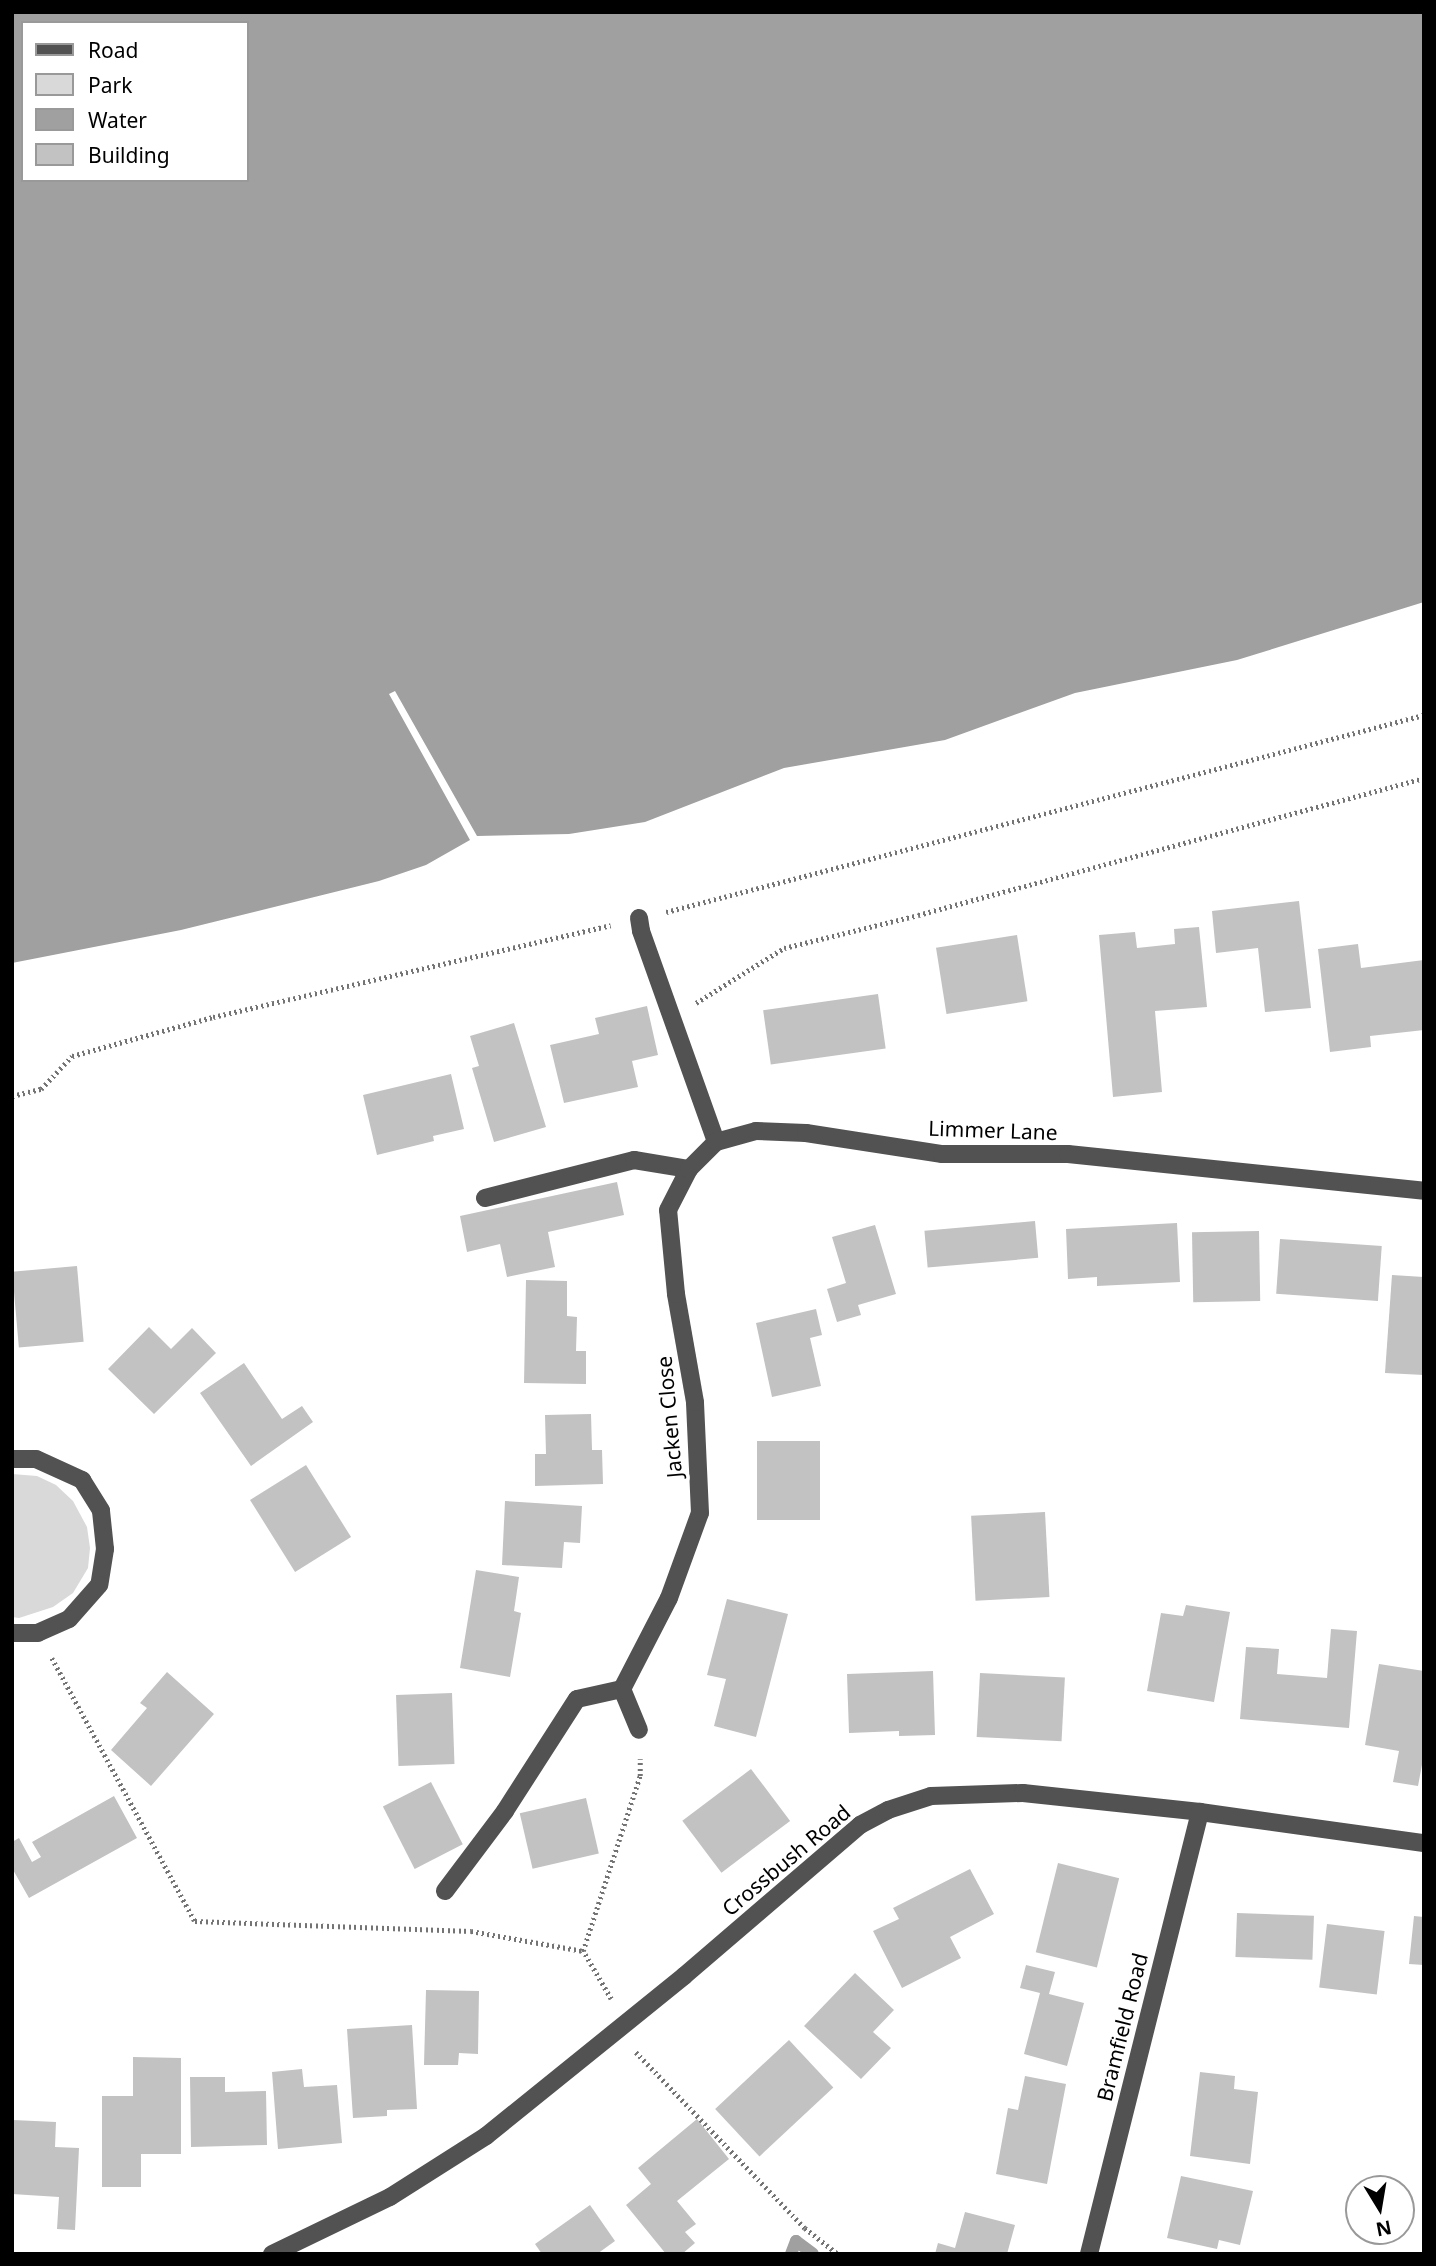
<!DOCTYPE html>
<html>
<head>
<meta charset="utf-8">
<style>
	body { margin:0 }
	#map { position:relative; width:1436px; height:2266px; overflow:hidden; background:#fff; font-family:"Noto Sans",sans-serif }
	div>[style] { position:absolute }
	.green>* { inset:0; background:#d9d9d9 }
	.water>* { inset:0; background:#a0a0a0 }
	.stream>* { height:12px; margin:-6px; padding:0 6px; transform-origin:6px; border-radius:6px; background:#a0a0a0 }
	.building>* { inset:0; background:#c2c2c2; transform-origin:0 0 }
	.path>* { height:4.5px; margin-top:-2.25px; transform-origin:0; background:repeating-linear-gradient(90deg,#747474 0 2px,transparent 0 5.5px) }
	.minor>* { height:18px; margin:-9px; padding:0 9px; transform-origin:9px; border-radius:9px; background:#525252 }
	span { translate:-50% -50%; white-space:nowrap; text-align:center; line-height:1.15; -webkit-text-stroke:7px #fff; paint-order:stroke }
	.street-label { font-size:21px; color:#000 }
	.frame { position:absolute; inset:0; border:14px solid #000; pointer-events:none }
	.legend { position:absolute; left:21px; top:21px; width:228px; height:161px; box-sizing:border-box; background:#fff; border:2px solid #999; margin:0; padding:9px 12px; list-style:none; font-size:21px; color:#000 }
	.legend li { display:flex; align-items:center; gap:14px; height:35px }
	.legend b { width:35px; border:2px solid #999 }
	.north { position:absolute; left:1345px; top:2175px; width:70px; height:70px; box-sizing:border-box; background:#fff; border:2px solid #999; border-radius:50%; rotate:169deg; font-size:19px; font-weight:700; line-height:28px; text-align:center; color:#000 }
	.north::after { content:''; display:block; margin:auto; width:24px; height:32px; background:#000; clip-path:polygon(50% 0,100% 100%,50% 72%,0 100%) }
</style>
</head>
<body>
<div id="map">
	<div class="green">
		<div style="clip-path:polygon(12px 1474px,37px 1476px,56px 1485px,73px 1501px,87px 1527px,90px 1548px,88px 1568px,73px 1593px,53px 1607px,19px 1618px,12px 1617px)"></div>
	</div>
	<div class="water">
		<div style="clip-path:polygon(evenodd,12px 12px,1424px 12px,1424px 602px,1237px 660px,1075px 693px,945px 740px,784px 768px,645px 822px,569px 834px,477px 836px,395px 691px,389px 694px,470px 840px,426px 865px,379px 881px,181px 930px,12px 963px,12px 12px,23px 23px,247px 23px,247px 180px,23px 180px,23px 23px)"></div>
	</div>
	<div class="stream">
		<div style="left:791px;top:2254px;width:14px;rotate:-69deg"></div>
		<div style="left:796px;top:2241px;width:21px;rotate:37deg"></div>
	</div>
	<div class="building">
		<div style="clip-path:polygon(1299px 901px,1311px 1008px,1265px 1012px,1258px 948px,1216px 953px,1212px 911px)"></div>
		<div style="clip-path:polygon(1199px 927px,1207px 1007px,1155px 1011px,1162px 1092px,1113px 1097px,1099px 935px,1135px 932px,1137px 948px,1175px 944px,1174px 929px)"></div>
		<div style="left:1017px;top:935px;width:67px;height:82px;rotate:81deg"></div>
		<div style="clip-path:polygon(1358px 944px,1361px 968px,1424px 960px,1424px 1030px,1370px 1036px,1371px 1047px,1330px 1052px,1318px 949px)"></div>
		<div style="left:878px;top:994px;width:55px;height:116px;rotate:82deg"></div>
		<div style="clip-path:polygon(647px 1006px,658px 1055px,632px 1061px,638px 1087px,564px 1103px,550px 1045px,599px 1034px,595px 1018px)"></div>
		<div style="clip-path:polygon(514px 1023px,546px 1127px,494px 1142px,472px 1068px,479px 1066px,470px 1036px)"></div>
		<div style="clip-path:polygon(451px 1074px,464px 1129px,433px 1136px,434px 1141px,377px 1155px,363px 1095px)"></div>
		<div style="clip-path:polygon(617px 1182px,624px 1215px,548px 1232px,555px 1267px,507px 1277px,500px 1244px,467px 1252px,460px 1216px)"></div>
		<div style="left:1035px;top:1221px;width:37px;height:111px;rotate:85deg"></div>
		<div style="clip-path:polygon(1177px 1223px,1180px 1282px,1097px 1286px,1097px 1277px,1068px 1279px,1066px 1229px)"></div>
		<div style="clip-path:polygon(875px 1225px,896px 1294px,858px 1305px,861px 1315px,837px 1322px,827px 1289px,846px 1283px,832px 1237px)"></div>
		<div style="left:1259px;top:1231px;width:70px;height:67px;rotate:89deg"></div>
		<div style="left:1280px;top:1239px;width:102px;height:55px;rotate:4deg"></div>
		<div style="left:77px;top:1266px;width:76px;height:65px;rotate:85deg"></div>
		<div style="clip-path:polygon(1392px 1275px,1424px 1277px,1424px 1375px,1385px 1373px)"></div>
		<div style="clip-path:polygon(526px 1280px,567px 1281px,567px 1316px,577px 1317px,576px 1351px,586px 1351px,586px 1384px,524px 1383px)"></div>
		<div style="clip-path:polygon(816px 1309px,822px 1335px,810px 1338px,821px 1386px,772px 1397px,756px 1323px)"></div>
		<div style="clip-path:polygon(149px 1327px,171px 1349px,192px 1328px,216px 1353px,154px 1414px,108px 1369px)"></div>
		<div style="clip-path:polygon(244px 1363px,282px 1419px,302px 1406px,313px 1422px,251px 1466px,200px 1393px)"></div>
		<div style="clip-path:polygon(591px 1414px,592px 1450px,602px 1450px,603px 1484px,535px 1486px,535px 1454px,546px 1454px,545px 1415px)"></div>
		<div style="left:757px;top:1441px;width:63px;height:79px"></div>
		<div style="left:306px;top:1465px;width:85px;height:66px;rotate:58deg"></div>
		<div style="clip-path:polygon(505px 1501px,582px 1506px,580px 1543px,564px 1542px,562px 1568px,502px 1565px)"></div>
		<div style="left:1045px;top:1512px;width:85px;height:74px;rotate:87deg"></div>
		<div style="clip-path:polygon(476px 1570px,519px 1577px,514px 1611px,521px 1613px,510px 1677px,460px 1668px)"></div>
		<div style="clip-path:polygon(727px 1599px,788px 1614px,756px 1737px,714px 1726px,726px 1679px,707px 1675px)"></div>
		<div style="clip-path:polygon(1186px 1605px,1230px 1612px,1214px 1702px,1147px 1691px,1161px 1613px,1183px 1616px)"></div>
		<div style="clip-path:polygon(1331px 1629px,1357px 1631px,1349px 1728px,1240px 1719px,1246px 1647px,1279px 1649px,1277px 1674px,1327px 1678px)"></div>
		<div style="clip-path:polygon(1379px 1664px,1424px 1671px,1424px 1754px,1418px 1786px,1393px 1782px,1399px 1751px,1365px 1745px)"></div>
		<div style="clip-path:polygon(933px 1671px,935px 1735px,899px 1736px,899px 1731px,849px 1733px,847px 1674px)"></div>
		<div style="clip-path:polygon(167px 1672px,214px 1714px,151px 1786px,111px 1750px,147px 1708px,140px 1703px)"></div>
		<div style="left:980px;top:1673px;width:85px;height:64px;rotate:3deg"></div>
		<div style="left:452px;top:1693px;width:71px;height:56px;rotate:88deg"></div>
		<div style="left:751px;top:1769px;width:65px;height:86px;rotate:53deg"></div>
		<div style="left:431px;top:1782px;width:70px;height:54px;rotate:63deg"></div>
		<div style="clip-path:polygon(114px 1796px,137px 1838px,29px 1898px,12px 1868px,12px 1842px,19px 1838px,32px 1862px,41px 1857px,32px 1842px)"></div>
		<div style="left:586px;top:1798px;width:57px;height:68px;rotate:77deg"></div>
		<div style="left:1058px;top:1863px;width:63px;height:92px;rotate:14deg"></div>
		<div style="clip-path:polygon(970px 1869px,994px 1914px,950px 1937px,961px 1958px,902px 1988px,873px 1931px,899px 1919px,893px 1908px)"></div>
		<div style="left:1237px;top:1913px;width:77px;height:44px;rotate:2deg"></div>
		<div style="clip-path:polygon(1414px 1916px,1424px 1917px,1424px 1965px,1409px 1964px)"></div>
		<div style="left:1327px;top:1924px;width:58px;height:64px;rotate:7deg"></div>
		<div style="clip-path:polygon(1026px 1965px,1055px 1972px,1049px 1994px,1084px 2003px,1067px 2066px,1024px 2054px,1040px 1993px,1020px 1988px)"></div>
		<div style="clip-path:polygon(855px 1973px,894px 2010px,873px 2032px,891px 2048px,861px 2079px,804px 2026px)"></div>
		<div style="clip-path:polygon(426px 1990px,479px 1991px,478px 2054px,459px 2053px,458px 2065px,424px 2065px)"></div>
		<div style="clip-path:polygon(412px 2025px,417px 2109px,387px 2110px,387px 2116px,353px 2118px,347px 2029px)"></div>
		<div style="left:789px;top:2040px;width:65px;height:101px;rotate:47deg"></div>
		<div style="clip-path:polygon(133px 2057px,181px 2058px,181px 2154px,141px 2154px,141px 2187px,102px 2187px,102px 2096px,133px 2096px)"></div>
		<div style="clip-path:polygon(302px 2069px,304px 2087px,337px 2085px,342px 2143px,278px 2149px,272px 2072px)"></div>
		<div style="clip-path:polygon(1200px 2072px,1235px 2076px,1234px 2089px,1258px 2092px,1250px 2164px,1190px 2156px)"></div>
		<div style="clip-path:polygon(1025px 2076px,1066px 2084px,1047px 2184px,996px 2174px,1008px 2108px,1018px 2110px)"></div>
		<div style="clip-path:polygon(190px 2077px,225px 2077px,225px 2092px,266px 2091px,267px 2145px,191px 2147px)"></div>
		<div style="clip-path:polygon(697px 2119px,729px 2159px,677px 2201px,696px 2224px,685px 2232px,695px 2243px,682px 2254px,666px 2254px,626px 2205px,651px 2184px,638px 2168px)"></div>
		<div style="clip-path:polygon(13px 2120px,56px 2122px,55px 2147px,79px 2148px,75px 2230px,57px 2229px,59px 2197px,12px 2194px)"></div>
		<div style="clip-path:polygon(1181px 2176px,1253px 2191px,1240px 2245px,1219px 2240px,1217px 2249px,1167px 2238px)"></div>
		<div style="clip-path:polygon(590px 2205px,615px 2241px,597px 2254px,542px 2254px,535px 2244px)"></div>
		<div style="clip-path:polygon(965px 2212px,1015px 2225px,1007px 2254px,935px 2254px,938px 2243px,955px 2248px)"></div>
	</div>
	<div class="path">
		<div style="left:666px;top:912px;width:783px;rotate:-14.57deg"></div>
		<div style="left:696px;top:1003px;width:104px;rotate:-32deg"></div>
		<div style="left:784px;top:948px;width:138px;rotate:-13.8deg"></div>
		<div style="left:918px;top:915px;width:524px;rotate:-15.15deg"></div>
		<div style="left:12px;top:1096px;width:30px;rotate:-14deg"></div>
		<div style="left:41px;top:1089px;width:45px;rotate:-46.8deg"></div>
		<div style="left:72px;top:1056px;width:146px;rotate:-15.5deg"></div>
		<div style="left:213px;top:1017px;width:408px;rotate:-13deg"></div>
		<div style="left:52px;top:1658px;width:299px;rotate:61.5deg"></div>
		<div style="left:195px;top:1921px;width:276px;rotate:2.1deg"></div>
		<div style="left:471px;top:1931px;width:114px;rotate:10.1deg"></div>
		<div style="left:611px;top:1999px;width:56px;rotate:-120.3deg"></div>
		<div style="left:583px;top:1951px;width:184px;rotate:-72deg"></div>
		<div style="left:640px;top:1776px;width:17px;rotate:-90deg"></div>
		<div style="left:636px;top:2052px;width:244px;rotate:46.2deg"></div>
		<div style="left:805px;top:2228px;width:42px;rotate:38.2deg"></div>
	</div>
	<div class="minor">
		<div style="left:639px;top:918px;width:13px;rotate:81deg"></div>
		<div style="left:641px;top:931px;width:224px;rotate:70.4deg"></div>
		<div style="left:485px;top:1198px;width:154px;rotate:-14.3deg"></div>
		<div style="left:634px;top:1160px;width:56px;rotate:9.3deg"></div>
		<div style="left:12px;top:1459px;width:24px"></div>
		<div style="left:36px;top:1459px;width:51px;rotate:24.5deg"></div>
		<div style="left:82px;top:1480px;width:36px;rotate:58deg"></div>
		<div style="left:101px;top:1511px;width:38px;rotate:84deg"></div>
		<div style="left:105px;top:1549px;width:36px;rotate:99deg"></div>
		<div style="left:99px;top:1585px;width:45px;rotate:131.4deg"></div>
		<div style="left:69px;top:1619px;width:34px;rotate:156deg"></div>
		<div style="left:38px;top:1633px;width:26px;rotate:180deg"></div>
		<div style="left:622px;top:1689px;width:102px;rotate:-62.7deg"></div>
		<div style="left:669px;top:1598px;width:90px;rotate:-70deg"></div>
		<div style="left:700px;top:1513px;width:111px;rotate:-92.6deg"></div>
		<div style="left:695px;top:1402px;width:110px;rotate:-100deg"></div>
		<div style="left:676px;top:1294px;width:84px;rotate:-95.4deg"></div>
		<div style="left:668px;top:1210px;width:46px;rotate:-62.9deg"></div>
		<div style="left:689px;top:1169px;width:38px;rotate:-45deg"></div>
		<div style="left:716px;top:1142px;width:41px;rotate:-15.4deg"></div>
		<div style="left:756px;top:1131px;width:50px;rotate:2.3deg"></div>
		<div style="left:806px;top:1133px;width:138px;rotate:8.8deg"></div>
		<div style="left:942px;top:1154px;width:126px"></div>
		<div style="left:1068px;top:1154px;width:358px;rotate:5.9deg"></div>
		<div style="left:445px;top:1891px;width:100px;rotate:-53.1deg"></div>
		<div style="left:505px;top:1811px;width:133px;rotate:-57.3deg"></div>
		<div style="left:577px;top:1699px;width:46px;rotate:-12.5deg"></div>
		<div style="left:622px;top:1689px;width:44px;rotate:67.5deg"></div>
		<div style="left:272px;top:2254px;width:131px;rotate:-25.8deg"></div>
		<div style="left:390px;top:2197px;width:114px;rotate:-32.4deg"></div>
		<div style="left:486px;top:2136px;width:255px;rotate:-38.9deg"></div>
		<div style="left:684px;top:1976px;width:232px;rotate:-40.6deg"></div>
		<div style="left:860px;top:1825px;width:32px;rotate:-28deg"></div>
		<div style="left:888px;top:1810px;width:45px;rotate:-18deg"></div>
		<div style="left:931px;top:1796px;width:92px;rotate:-1.9deg"></div>
		<div style="left:1023px;top:1793px;width:178px;rotate:6.1deg"></div>
		<div style="left:1200px;top:1812px;width:226px;rotate:7.9deg"></div>
		<div style="left:1089px;top:2254px;width:456px;rotate:-75.9deg"></div>
	</div>
	<div class="street-label">
		<span style="left:993px;top:1130px;rotate:2deg">Limmer Lane</span>
		<span style="left:669px;top:1417px;rotate:-95deg">Jacken Close</span>
		<span style="left:786px;top:1860px;rotate:-40deg">Crossbush Road</span>
		<span style="left:1122px;top:2027px;rotate:-76deg">Bramfield Road</span>
	</div>
	<div class="frame"></div>
	<ul class="legend">
	<li><b style="height:9px;background:#525252"></b>Road</li>
	<li><b style="height:19px;background:#d9d9d9"></b>Park</li>
	<li><b style="height:19px;background:#a0a0a0"></b>Water</li>
	<li><b style="height:19px;background:#c2c2c2"></b>Building</li>
	</ul>
	<div class="north">N</div>
</div>
</body>
</html>
